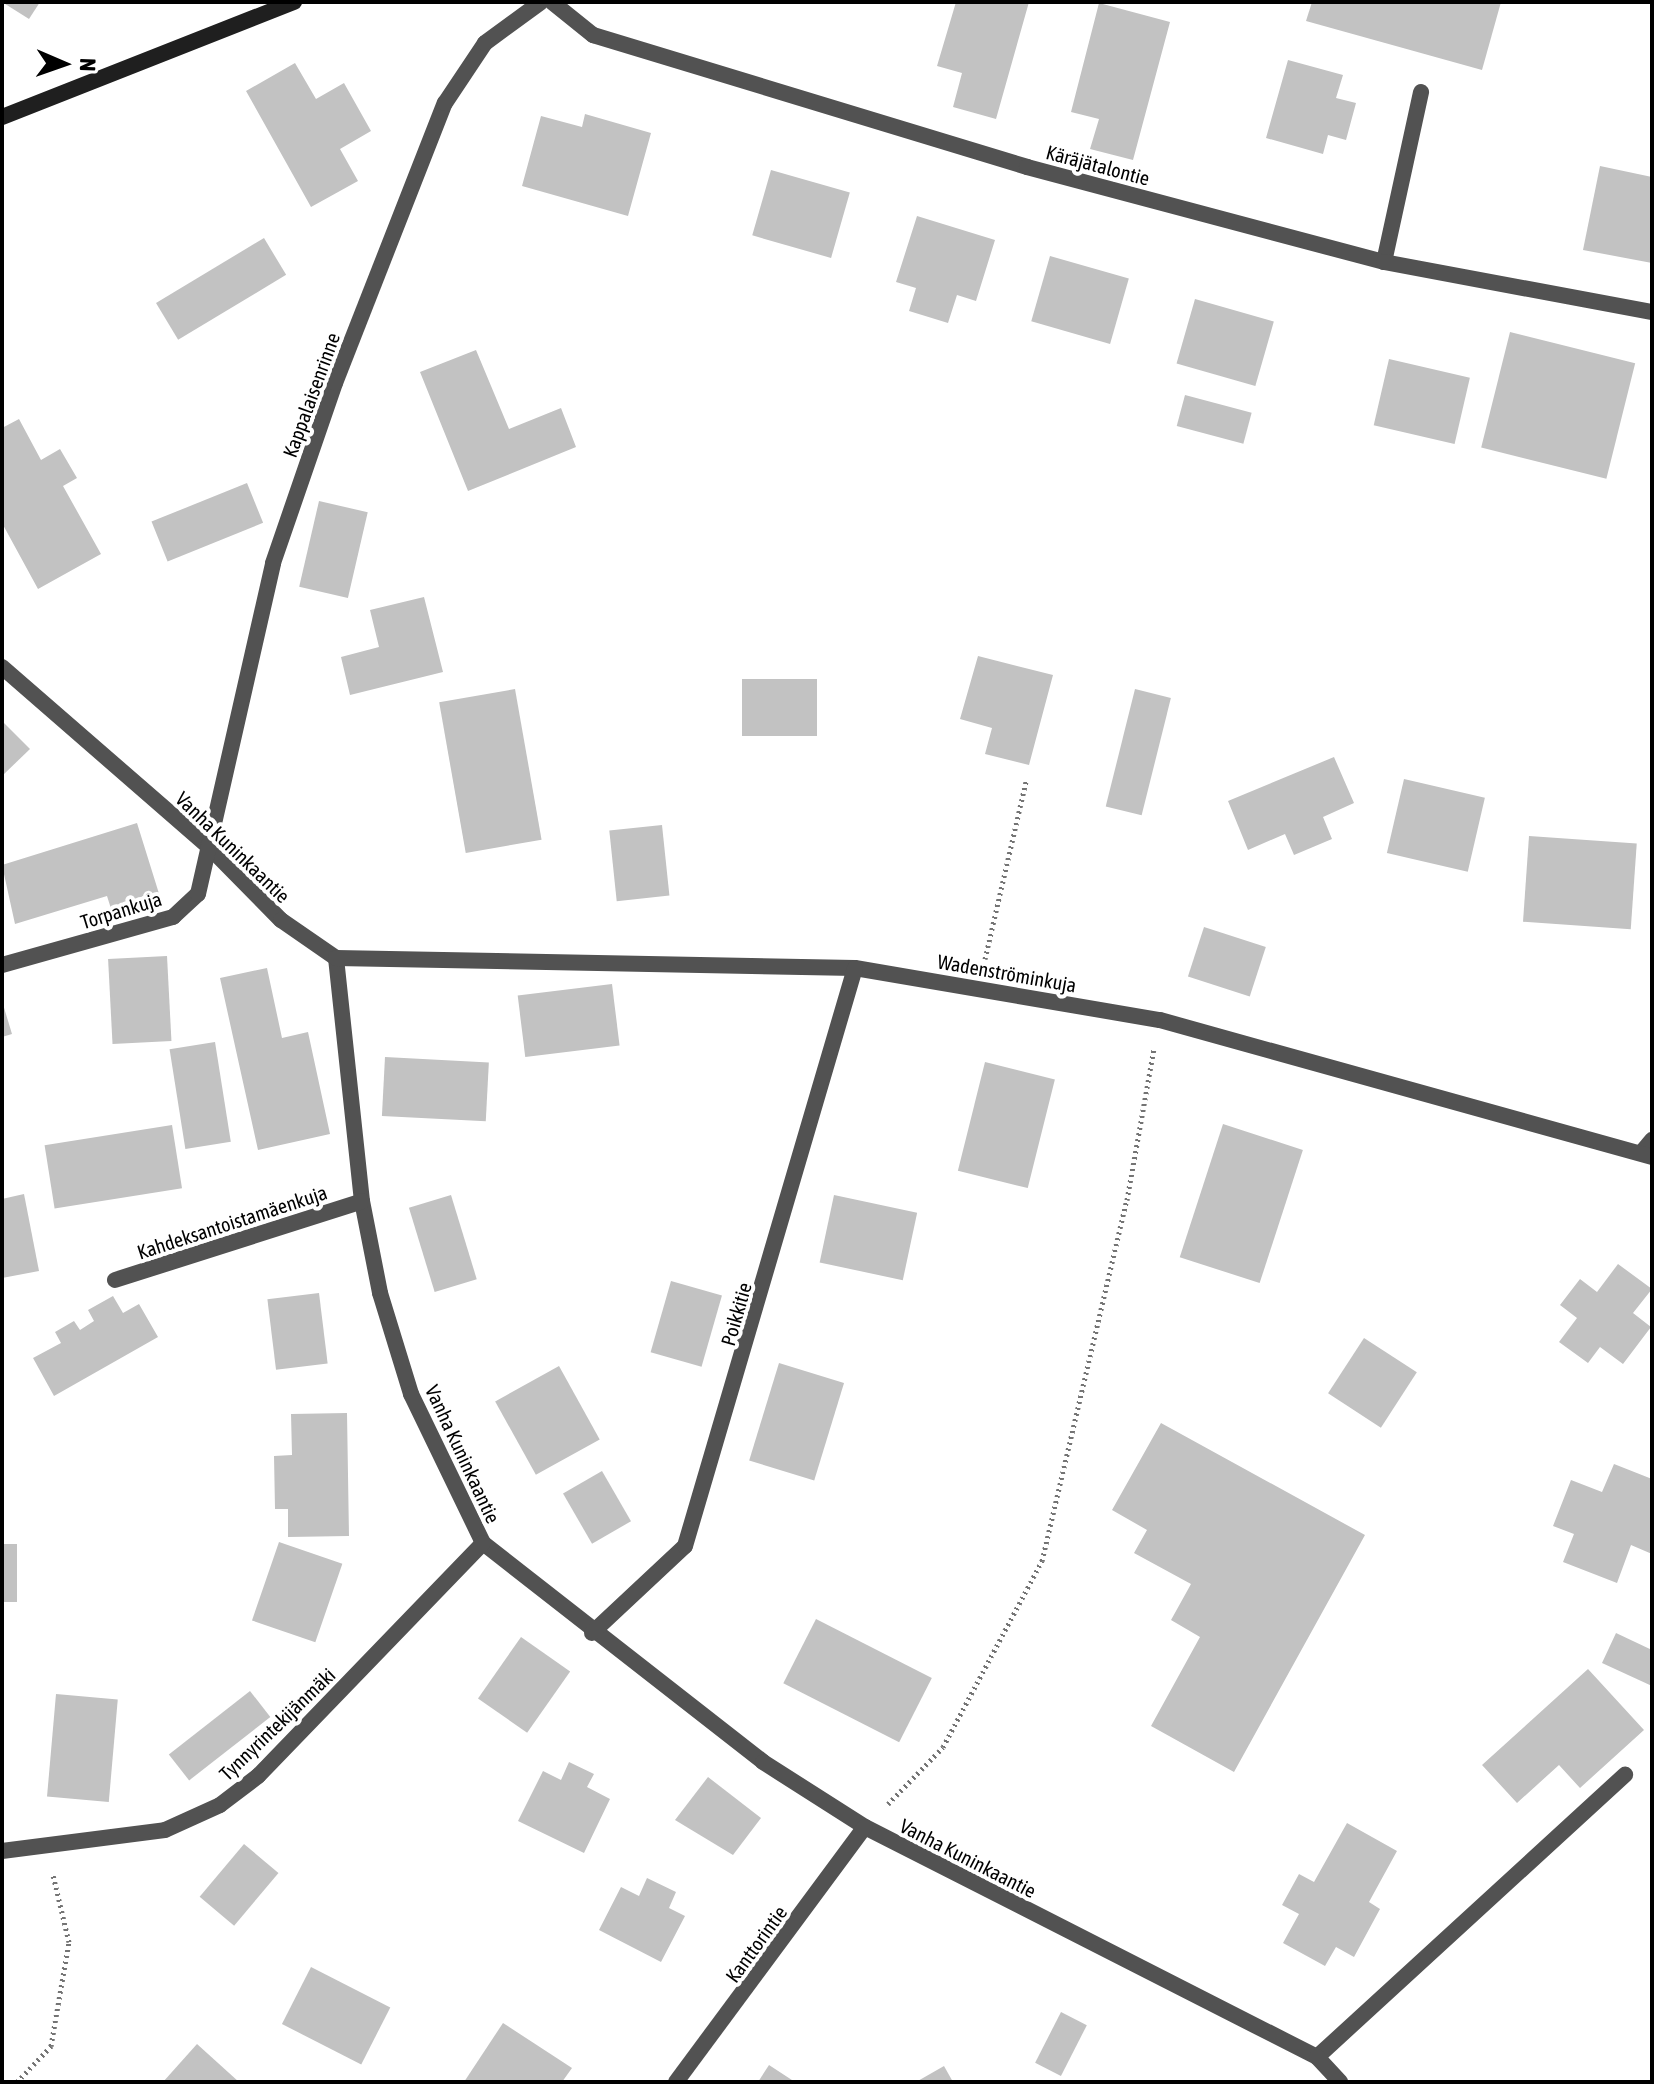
<!DOCTYPE html>
<html>
<head>
<meta charset="utf-8">
<style>
	body { margin:0 }
	#map { position:relative; width:1654px; height:2084px; overflow:hidden; background:#fff; font-family:"Asap Condensed",sans-serif }
	div>[style] { position:absolute }
	.building>* { inset:0; background:#c2c2c2; transform-origin:0 0 }
	.path>* { height:5px; margin-top:-2.5px; transform-origin:0; background:repeating-linear-gradient(90deg,#747474 0 2px,transparent 0 6px) }
	.lane>* { height:16px; margin:-8px; padding:0 8px; transform-origin:8px; border-radius:8px; background:#525252 }
	.street>* { height:16px; margin:-8px; padding:0 8px; transform-origin:8px; border-radius:8px; background:#525252 }
	.secondary>* { height:16px; margin:-8px; padding:0 8px; transform-origin:8px; border-radius:8px; background:#1f1f1f }
	span { translate:-50% -50%; white-space:nowrap; text-align:center; line-height:1.15; -webkit-text-stroke:8px #fff; paint-order:stroke }
	.street-label { font-size:20px; color:#000 }
	.frame { position:absolute; inset:0; border:4px solid #000; pointer-events:none }
	.north { position:absolute; left:24px; top:24px; width:80px; height:80px; -webkit-text-stroke:6px #fff; paint-order:stroke; rotate:92deg; font-size:22px; font-weight:700; line-height:32px; text-align:center; color:#000 }
	.north::after { content:''; display:block; margin:auto; width:28px; height:36px; background:#000; clip-path:polygon(50% 0,100% 100%,50% 72%,0 100%) }
</style>
</head>
<body>
<div id="map">
	<div class="building">
		<div style="clip-path:polygon(2px 2px,40px 2px,29px 19px)"></div>
		<div style="clip-path:polygon(956px 2px,1029px 2px,996px 119px,953px 107px,962px 73px,937px 66px)"></div>
		<div style="clip-path:polygon(1312px 2px,1501px 2px,1482px 70px,1306px 21px)"></div>
		<div style="clip-path:polygon(1099px 3px,1170px 22px,1133px 160px,1090px 149px,1099px 119px,1071px 112px)"></div>
		<div style="clip-path:polygon(1288px 60px,1343px 75px,1336px 98px,1356px 103px,1346px 140px,1328px 135px,1323px 154px,1266px 138px)"></div>
		<div style="clip-path:polygon(295px 63px,316px 99px,344px 83px,371px 131px,340px 149px,358px 181px,311px 207px,246px 91px)"></div>
		<div style="clip-path:polygon(585px 114px,651px 133px,628px 216px,522px 186px,541px 116px,582px 127px)"></div>
		<div style="clip-path:polygon(1600px 166px,1652px 177px,1652px 263px,1583px 250px)"></div>
		<div style="left:771px;top:170px;width:82px;height:68px;rotate:16deg"></div>
		<div style="clip-path:polygon(917px 216px,995px 240px,976px 301px,957px 295px,948px 323px,909px 311px,916px 288px,896px 282px)"></div>
		<div style="left:264px;top:238px;width:43px;height:126px;rotate:59deg"></div>
		<div style="left:1050px;top:256px;width:82px;height:68px;rotate:16deg"></div>
		<div style="left:1195px;top:299px;width:82px;height:67px;rotate:16deg"></div>
		<div style="left:1510px;top:332px;width:129px;height:119px;rotate:14deg"></div>
		<div style="clip-path:polygon(476px 350px,509px 429px,561px 408px,576px 447px,468px 491px,420px 372px)"></div>
		<div style="left:1389px;top:359px;width:83px;height:68px;rotate:13deg"></div>
		<div style="left:1185px;top:395px;width:69px;height:32px;rotate:15deg"></div>
		<div style="clip-path:polygon(19px 419px,41px 460px,60px 449px,77px 478px,63px 486px,101px 554px,38px 589px,2px 523px,2px 428px)"></div>
		<div style="left:247px;top:483px;width:43px;height:103px;rotate:68deg"></div>
		<div style="left:319px;top:501px;width:50px;height:88px;rotate:13deg"></div>
		<div style="clip-path:polygon(424px 597px,443px 672px,350px 695px,341px 657px,379px 647px,370px 610px)"></div>
		<div style="clip-path:polygon(978px 656px,1053px 675px,1029px 765px,985px 754px,992px 728px,960px 719px)"></div>
		<div style="left:817px;top:679px;width:57px;height:75px;rotate:90deg"></div>
		<div style="left:515px;top:689px;width:153px;height:77px;rotate:80deg"></div>
		<div style="left:1135px;top:689px;width:37px;height:121px;rotate:14deg"></div>
		<div style="clip-path:polygon(2px 721px,30px 749px,2px 776px)"></div>
		<div style="clip-path:polygon(1334px 757px,1354px 803px,1323px 817px,1332px 839px,1294px 855px,1285px 834px,1248px 850px,1228px 801px)"></div>
		<div style="left:1404px;top:779px;width:83px;height:76px;rotate:13deg"></div>
		<div style="clip-path:polygon(137px 823px,161px 900px,113px 915px,107px 896px,15px 924px,2px 865px)"></div>
		<div style="left:662px;top:825px;width:71px;height:53px;rotate:84deg"></div>
		<div style="left:1529px;top:836px;width:108px;height:86px;rotate:4deg"></div>
		<div style="left:1204px;top:927px;width:65px;height:52px;rotate:18deg"></div>
		<div style="left:167px;top:956px;width:85px;height:59px;rotate:87deg"></div>
		<div style="clip-path:polygon(267px 968px,282px 1038px,308px 1032px,330px 1134px,258px 1150px,220px 978px)"></div>
		<div style="left:612px;top:984px;width:62px;height:95px;rotate:83deg"></div>
		<div style="clip-path:polygon(2px 1001px,12px 1034px,2px 1037px)"></div>
		<div style="left:215px;top:1042px;width:101px;height:46px;rotate:81deg"></div>
		<div style="left:385px;top:1057px;width:104px;height:59px;rotate:3deg"></div>
		<div style="left:985px;top:1062px;width:72px;height:112px;rotate:14deg"></div>
		<div style="left:1223px;top:1124px;width:84px;height:140px;rotate:18deg"></div>
		<div style="left:172px;top:1125px;width:64px;height:129px;rotate:81deg"></div>
		<div style="clip-path:polygon(24px 1194px,39px 1271px,2px 1278px,2px 1199px)"></div>
		<div style="left:451px;top:1195px;width:88px;height:44px;rotate:73deg"></div>
		<div style="left:834px;top:1195px;width:85px;height:69px;rotate:12deg"></div>
		<div style="clip-path:polygon(1618px 1264px,1652px 1289px,1633px 1313px,1651px 1327px,1623px 1364px,1600px 1347px,1588px 1363px,1559px 1342px,1577px 1318px,1560px 1305px,1580px 1279px,1597px 1292px)"></div>
		<div style="left:671px;top:1281px;width:53px;height:74px;rotate:16deg"></div>
		<div style="left:319px;top:1293px;width:71px;height:52px;rotate:83deg"></div>
		<div style="clip-path:polygon(113px 1296px,123px 1313px,139px 1304px,158px 1337px,54px 1396px,33px 1358px,61px 1343px,55px 1332px,74px 1321px,80px 1330px,94px 1321px,88px 1310px)"></div>
		<div style="left:1364px;top:1338px;width:63px;height:66px;rotate:33deg"></div>
		<div style="left:779px;top:1363px;width:68px;height:102px;rotate:17deg"></div>
		<div style="left:559px;top:1366px;width:84px;height:73px;rotate:61deg"></div>
		<div style="clip-path:polygon(347px 1413px,349px 1536px,288px 1537px,288px 1509px,275px 1509px,274px 1456px,292px 1455px,291px 1414px)"></div>
		<div style="clip-path:polygon(1161px 1423px,1365px 1535px,1234px 1772px,1151px 1726px,1200px 1637px,1171px 1620px,1191px 1584px,1134px 1553px,1147px 1530px,1112px 1510px)"></div>
		<div style="clip-path:polygon(1614px 1464px,1652px 1479px,1652px 1554px,1631px 1545px,1617px 1583px,1563px 1562px,1574px 1534px,1553px 1526px,1571px 1480px,1602px 1492px)"></div>
		<div style="left:602px;top:1471px;width:58px;height:45px;rotate:60deg"></div>
		<div style="left:279px;top:1542px;width:67px;height:83px;rotate:19deg"></div>
		<div style="left:2px;top:1544px;width:15px;height:58px"></div>
		<div style="left:816px;top:1619px;width:130px;height:72px;rotate:27deg"></div>
		<div style="clip-path:polygon(1616px 1633px,1652px 1650px,1652px 1686px,1602px 1663px)"></div>
		<div style="left:521px;top:1637px;width:60px;height:75px;rotate:35deg"></div>
		<div style="clip-path:polygon(1588px 1669px,1644px 1730px,1580px 1788px,1559px 1765px,1517px 1803px,1482px 1765px)"></div>
		<div style="left:250px;top:1691px;width:33px;height:103px;rotate:52deg"></div>
		<div style="left:56px;top:1694px;width:62px;height:103px;rotate:5deg"></div>
		<div style="clip-path:polygon(569px 1762px,594px 1774px,587px 1787px,610px 1799px,584px 1853px,518px 1821px,543px 1771px,561px 1780px)"></div>
		<div style="clip-path:polygon(708px 1777px,761px 1818px,733px 1855px,675px 1820px)"></div>
		<div style="clip-path:polygon(1347px 1823px,1397px 1851px,1369px 1902px,1380px 1909px,1354px 1957px,1336px 1947px,1325px 1966px,1283px 1943px,1299px 1914px,1282px 1905px,1299px 1874px,1314px 1882px)"></div>
		<div style="left:244px;top:1844px;width:45px;height:69px;rotate:40deg"></div>
		<div style="clip-path:polygon(647px 1878px,676px 1892px,669px 1908px,685px 1916px,661px 1962px,599px 1930px,621px 1887px,639px 1896px)"></div>
		<div style="left:311px;top:1967px;width:89px;height:64px;rotate:27deg"></div>
		<div style="left:1061px;top:2012px;width:29px;height:57px;rotate:27deg"></div>
		<div style="clip-path:polygon(503px 2023px,572px 2068px,562px 2082px,464px 2082px)"></div>
		<div style="clip-path:polygon(197px 2044px,239px 2082px,163px 2082px)"></div>
		<div style="clip-path:polygon(769px 2065px,795px 2082px,758px 2082px)"></div>
		<div style="clip-path:polygon(944px 2066px,953px 2082px,916px 2082px)"></div>
	</div>
	<div class="path">
		<div style="left:985px;top:959px;width:183px;rotate:-77deg"></div>
		<div style="left:888px;top:1804px;width:79px;rotate:-46deg"></div>
		<div style="left:943px;top:1747px;width:211px;rotate:-62deg"></div>
		<div style="left:1042px;top:1561px;width:371px;rotate:-76.8deg"></div>
		<div style="left:1127px;top:1200px;width:153px;rotate:-79.9deg"></div>
		<div style="left:17px;top:2082px;width:50px;rotate:-46.6deg"></div>
		<div style="left:51px;top:2046px;width:106px;rotate:-80.2deg"></div>
		<div style="left:69px;top:1942px;width:69px;rotate:-103.4deg"></div>
	</div>
	<div class="lane">
		<div style="left:1384px;top:262px;width:174px;rotate:-77.7deg"></div>
		<div style="left:1642px;top:1152px;width:16px;rotate:-50deg"></div>
		<div style="left:1317px;top:2057px;width:418px;rotate:-42.5deg"></div>
	</div>
	<div class="street">
		<div style="left:552px;top:2px;width:53px;rotate:38.8deg"></div>
		<div style="left:593px;top:35px;width:454px;rotate:16.9deg"></div>
		<div style="left:1027px;top:167px;width:369px;rotate:14.9deg"></div>
		<div style="left:1384px;top:262px;width:273px;rotate:10.6deg"></div>
		<div style="left:2px;top:667px;width:273px;rotate:41deg"></div>
		<div style="left:208px;top:846px;width:104px;rotate:45.4deg"></div>
		<div style="left:281px;top:920px;width:67px;rotate:34.6deg"></div>
		<div style="left:336px;top:958px;width:244px;rotate:83.9deg"></div>
		<div style="left:362px;top:1201px;width:94px;rotate:78.9deg"></div>
		<div style="left:380px;top:1293px;width:106px;rotate:72.9deg"></div>
		<div style="left:411px;top:1394px;width:165px;rotate:64.2deg"></div>
		<div style="left:483px;top:1543px;width:355px;rotate:38deg"></div>
		<div style="left:763px;top:1762px;width:121px;rotate:32.5deg"></div>
		<div style="left:865px;top:1827px;width:507px;rotate:26.97deg"></div>
		<div style="left:1317px;top:2057px;width:34px;rotate:47deg"></div>
		<div style="left:336px;top:958px;width:519px;rotate:1.1deg"></div>
		<div style="left:855px;top:968px;width:309px;rotate:9.7deg"></div>
		<div style="left:1160px;top:1020px;width:511px;rotate:15.56deg"></div>
		<div style="left:2px;top:965px;width:178px;rotate:-15.7deg"></div>
		<div style="left:173px;top:917px;width:34px;rotate:-43deg"></div>
		<div style="left:198px;top:894px;width:339px;rotate:-77.2deg"></div>
		<div style="left:273px;top:563px;width:190px;rotate:-71deg"></div>
		<div style="left:335px;top:383px;width:301px;rotate:-68.6deg"></div>
		<div style="left:445px;top:103px;width:72px;rotate:-56.3deg"></div>
		<div style="left:485px;top:43px;width:69px;rotate:-36.2deg"></div>
		<div style="left:115px;top:1280px;width:259px;rotate:-17.7deg"></div>
		<div style="left:592px;top:1633px;width:127px;rotate:-43.1deg"></div>
		<div style="left:685px;top:1546px;width:602px;rotate:-73.61deg"></div>
		<div style="left:2px;top:1851px;width:164px;rotate:-7.3deg"></div>
		<div style="left:165px;top:1830px;width:60px;rotate:-24.4deg"></div>
		<div style="left:220px;top:1805px;width:48px;rotate:-37.3deg"></div>
		<div style="left:258px;top:1776px;width:324px;rotate:-46deg"></div>
		<div style="left:676px;top:2082px;width:317px;rotate:-53.5deg"></div>
	</div>
	<div class="secondary">
		<div style="left:2px;top:117px;width:314px;rotate:-21.5deg"></div>
	</div>
	<div class="street-label">
		<span style="left:1098px;top:165px;rotate:15deg">Käräjätalontie</span>
		<span style="left:311px;top:395px;rotate:-70deg">Kappalaisenrinne</span>
		<span style="left:233px;top:847px;rotate:44deg">Vanha Kuninkaantie</span>
		<span style="left:121px;top:910px;rotate:-17deg">Torpankuja</span>
		<span style="left:1007px;top:973px;rotate:10deg">Wadenströminkuja</span>
		<span style="left:232px;top:1222px;rotate:-18deg">Kahdeksantoistamäenkuja</span>
		<span style="left:736px;top:1314px;rotate:-74deg">Poikkitie</span>
		<span style="left:463px;top:1454px;rotate:65deg">Vanha Kuninkaantie</span>
		<span style="left:277px;top:1724px;rotate:-44deg">Tynnyrintekijänmäki</span>
		<span style="left:968px;top:1858px;rotate:27deg">Vanha Kuninkaantie</span>
		<span style="left:756px;top:1944px;rotate:-54deg">Kanttorintie</span>
	</div>
	<div class="frame"></div>
	<div class="north">N</div>
</div>
</body>
</html>
